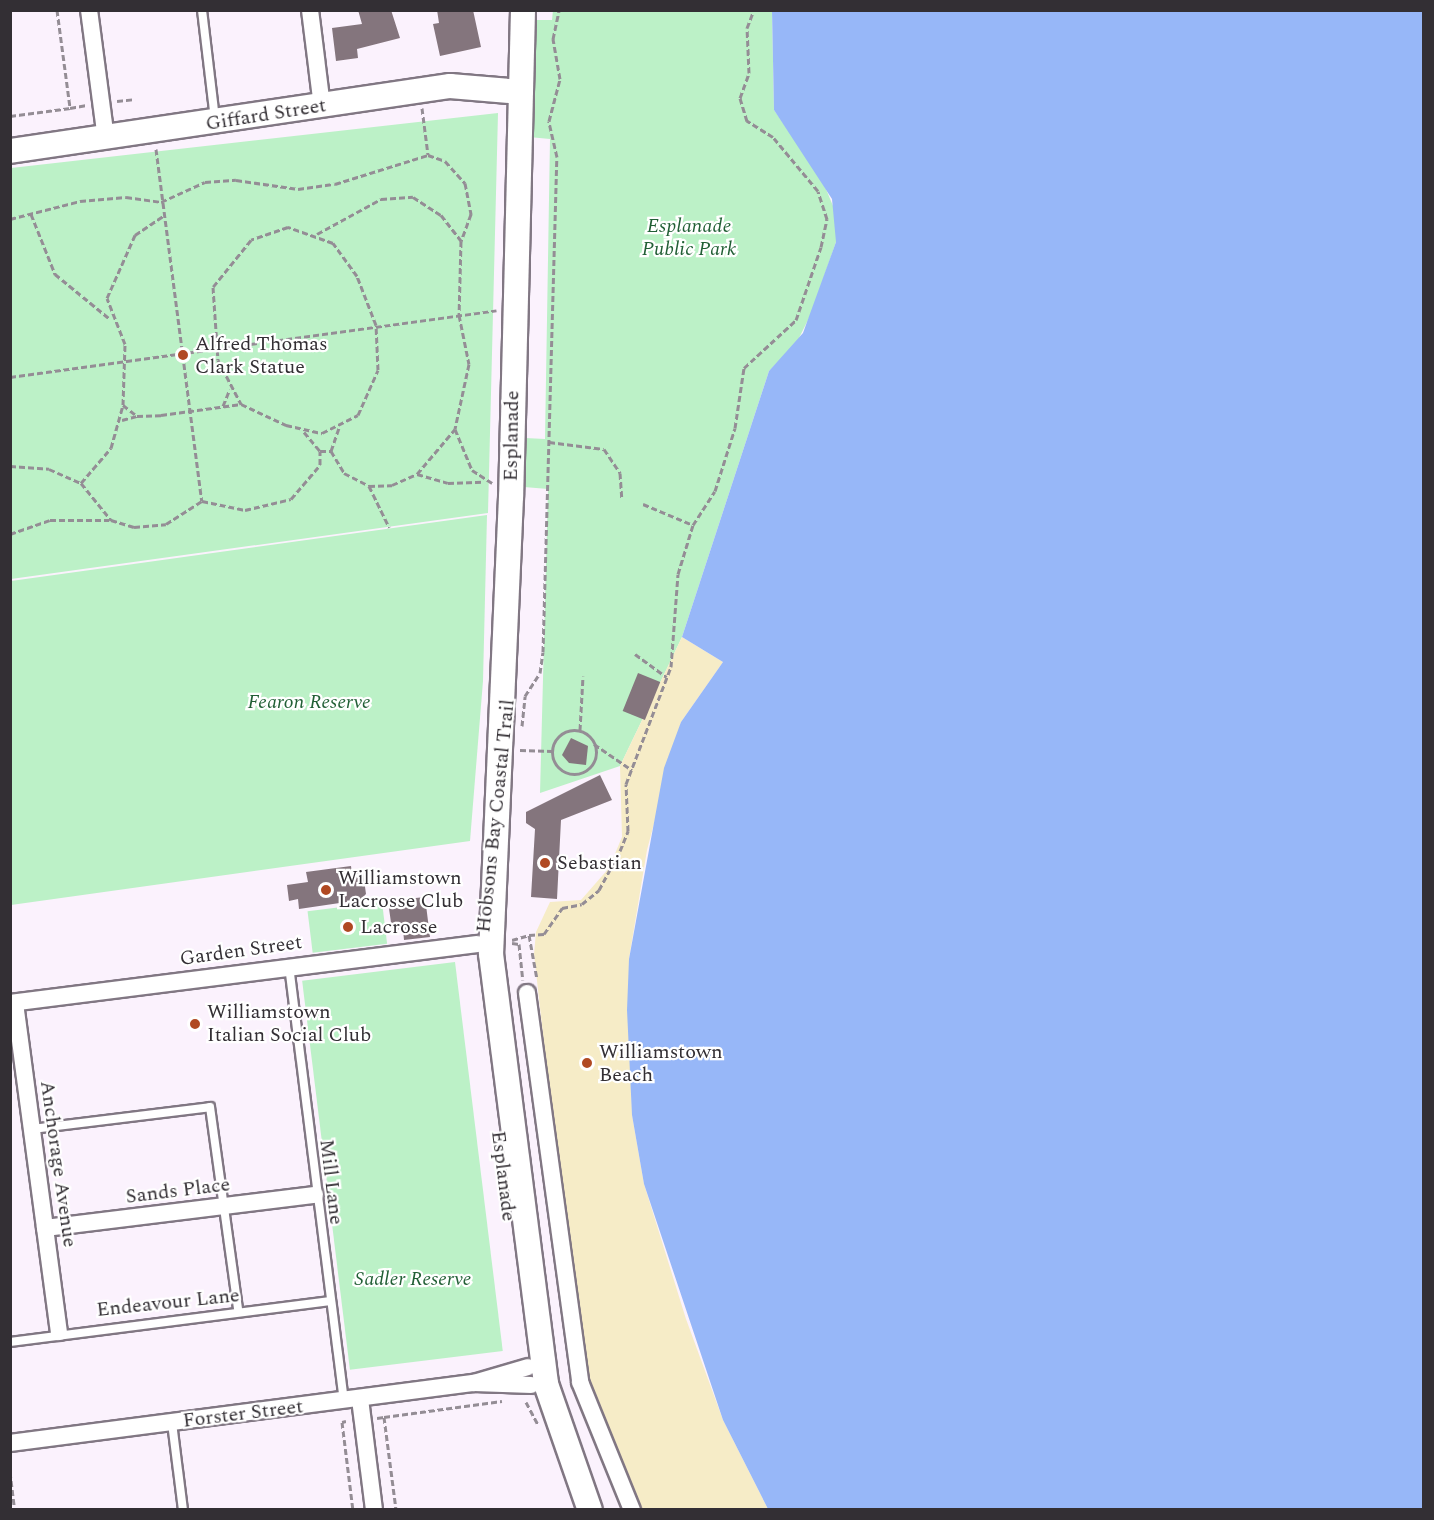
<!DOCTYPE html>
<html>
<head>
<meta charset="utf-8">
<style>
	body { margin:0 }
	#map { position:relative; width:1434px; height:1520px; overflow:hidden; background:#fbf2fd; font-family:Spectral,serif }
	div>[style] { position:absolute }
	.green>* { inset:0; background:#bcf1c7; transform-origin:0 0 }
	.sand>* { inset:0; background:#f6ecc7 }
	.water>* { inset:0; background:#97b7f8 }
	.building>* { inset:0; background:#84757d; transform-origin:0 0 }
	.path>* { height:3px; margin-top:-1.5px; transform-origin:0; background:repeating-linear-gradient(90deg,#948d95 0 6px,transparent 0 9px) }
	.path>.ring { margin:-1.5px; padding:0; box-sizing:content-box; background:none; border:3px solid #948d95; border-radius:50% }
	.roads { filter:drop-shadow(2px 0 #817783) drop-shadow(-2px 0 #817783) drop-shadow(0 2px #817783) drop-shadow(0 -2px #817783) }
	.lane>* { height:8px; margin:-4px; padding:0 4px; transform-origin:4px; border-radius:4px; background:#fff }
	.street>* { height:16px; margin:-8px; padding:0 8px; transform-origin:8px; border-radius:8px; background:#fff }
	.secondary>* { height:24px; margin:-12px; padding:0 12px; transform-origin:12px; border-radius:12px; background:#fff }
	.dots>* { width:16px; height:16px; translate:-50% -50%; box-sizing:border-box; border:3px solid #fff; border-radius:50% }
	span { translate:-50% -50%; white-space:nowrap; text-align:center; line-height:1.15; -webkit-text-stroke:4.5px #fff; paint-order:stroke }
	.street-label { font-size:20px; color:#332f34 }
	.park-label { font-size:20px; color:#215f35; font-style:italic }
	.poi-label { font-size:20px; color:#332f34 }
	.left { translate:0 -50%; text-align:left }
	.frame { position:absolute; inset:0; border:12px solid #332f34; pointer-events:none }
</style>
</head>
<body>
<div id="map">
	<div class="green">
		<div style="clip-path:polygon(553px 10px,772px 11px,774px 110px,821px 177px,838px 218px,836px 242px,811px 314px,796px 344px,769px 371px,682px 637px,620px 766px,540px 793px,548px 489px,524px 487px,525px 438px,545px 439px,550px 139px,529px 137px,533px 20px,552px 20px)"></div>
		<div style="clip-path:polygon(498px 113px,488px 513px,11px 579px,11px 168px)"></div>
		<div style="clip-path:polygon(487px 515px,483px 681px,470px 841px,11px 905px,11px 581px)"></div>
		<div style="left:382px;top:902px;width:42px;height:75px;rotate:83deg"></div>
		<div style="left:455px;top:962px;width:392px;height:154px;rotate:83deg"></div>
	</div>
	<div class="sand">
		<div style="clip-path:polygon(682px 637px,723px 662px,681px 722px,647px 850px,629px 959px,632px 1115px,644px 1184px,686px 1319px,723px 1420px,768px 1509px,641px 1509px,596px 1410px,576px 1330px,534px 954px,536px 932px,550px 902px,581px 900px,609px 868px,622px 837px,620px 766px)"></div>
	</div>
	<div class="water">
		<div style="clip-path:polygon(772px 11px,1423px 11px,1423px 1509px,768px 1509px,723px 1420px,644px 1184px,632px 1115px,627px 1010px,629px 959px,664px 768px,681px 722px,723px 662px,682px 637px,769px 371px,803px 333px,836px 242px,832px 199px,774px 110px)"></div>
	</div>
	<div class="building">
		<div style="clip-path:polygon(358px 10px,391px 10px,400px 38px,357px 49px,358px 58px,336px 61px,332px 28px,362px 24px)"></div>
		<div style="clip-path:polygon(437px 10px,473px 10px,481px 47px,440px 56px,433px 24px,439px 23px)"></div>
		<div style="left:638px;top:673px;width:24px;height:41px;rotate:22deg"></div>
		<div style="clip-path:polygon(571px 738px,588px 746px,586px 765px,569px 763px,562px 755px)"></div>
		<div style="clip-path:polygon(600px 775px,612px 800px,561px 820px,557px 899px,531px 897px,535px 829px,526px 823px,526px 812px)"></div>
		<div style="clip-path:polygon(351px 866px,352px 874px,363px 872px,366px 894px,360px 900px,299px 909px,298px 899px,289px 901px,287px 885px,308px 882px,306px 872px)"></div>
		<div style="clip-path:polygon(425px 897px,430px 937px,404px 940px,403px 929px,392px 930px,388px 901px)"></div>
	</div>
	<div class="path">
		<div style="left:57px;top:10px;width:99px;rotate:82.4deg"></div>
		<div style="left:70px;top:108px;width:17px;rotate:-10deg"></div>
		<div style="left:117px;top:101px;width:18px;rotate:-6deg"></div>
		<div style="left:422px;top:108px;width:47px;rotate:82.7deg"></div>
		<div style="left:428px;top:155px;width:18px;rotate:19deg"></div>
		<div style="left:445px;top:161px;width:30px;rotate:48deg"></div>
		<div style="left:465px;top:183px;width:32px;rotate:79deg"></div>
		<div style="left:471px;top:214px;width:29px;rotate:110deg"></div>
		<div style="left:461px;top:241px;width:74px;rotate:91.5deg"></div>
		<div style="left:459px;top:315px;width:50px;rotate:78.5deg"></div>
		<div style="left:469px;top:364px;width:66px;rotate:102.2deg"></div>
		<div style="left:455px;top:429px;width:44px;rotate:67.5deg"></div>
		<div style="left:472px;top:470px;width:24px;rotate:33deg"></div>
		<div style="left:10px;top:116px;width:61px;rotate:-7.6deg"></div>
		<div style="left:156px;top:149px;width:355px;rotate:82.6deg"></div>
		<div style="left:31px;top:214px;width:65px;rotate:68.2deg"></div>
		<div style="left:55px;top:274px;width:71px;rotate:39.3deg"></div>
		<div style="left:10px;top:219px;width:72px;rotate:-14.4deg"></div>
		<div style="left:80px;top:201px;width:46px;rotate:-5deg"></div>
		<div style="left:126px;top:197px;width:35px;rotate:8deg"></div>
		<div style="left:161px;top:202px;width:48px;rotate:-24.4deg"></div>
		<div style="left:205px;top:182px;width:31px;rotate:-4deg"></div>
		<div style="left:236px;top:180px;width:63px;rotate:8.3deg"></div>
		<div style="left:298px;top:189px;width:37px;rotate:-8deg"></div>
		<div style="left:335px;top:184px;width:97px;rotate:-17.3deg"></div>
		<div style="left:317px;top:234px;width:73px;rotate:-28.7deg"></div>
		<div style="left:381px;top:199px;width:32px;rotate:-4deg"></div>
		<div style="left:413px;top:197px;width:33px;rotate:33deg"></div>
		<div style="left:441px;top:215px;width:33px;rotate:52deg"></div>
		<div style="left:10px;top:377px;width:491px;rotate:-7.8deg"></div>
		<div style="left:123px;top:405px;width:18px;rotate:38deg"></div>
		<div style="left:137px;top:416px;width:24px;rotate:-2deg"></div>
		<div style="left:161px;top:415px;width:81px;rotate:-7.8deg"></div>
		<div style="left:241px;top:404px;width:50px;rotate:25deg"></div>
		<div style="left:286px;top:425px;width:37px;rotate:13deg"></div>
		<div style="left:322px;top:433px;width:40px;rotate:-26.6deg"></div>
		<div style="left:358px;top:415px;width:49px;rotate:-66deg"></div>
		<div style="left:378px;top:370px;width:45px;rotate:-92.5deg"></div>
		<div style="left:376px;top:325px;width:53px;rotate:-111.2deg"></div>
		<div style="left:357px;top:276px;width:41px;rotate:-126deg"></div>
		<div style="left:333px;top:243px;width:48px;rotate:-160.4deg"></div>
		<div style="left:288px;top:227px;width:39px;rotate:161deg"></div>
		<div style="left:251px;top:240px;width:60px;rotate:129deg"></div>
		<div style="left:213px;top:287px;width:73px;rotate:86.1deg"></div>
		<div style="left:218px;top:360px;width:50px;rotate:62.4deg"></div>
		<div style="left:223px;top:406px;width:18px;rotate:-68deg"></div>
		<div style="left:122px;top:420px;width:16px;rotate:-15deg"></div>
		<div style="left:304px;top:432px;width:25px;rotate:50deg"></div>
		<div style="left:320px;top:451px;width:11px"></div>
		<div style="left:331px;top:451px;width:26px;rotate:59deg"></div>
		<div style="left:344px;top:473px;width:28px;rotate:27deg"></div>
		<div style="left:369px;top:486px;width:23px;rotate:-2deg"></div>
		<div style="left:392px;top:485px;width:27px;rotate:-24deg"></div>
		<div style="left:417px;top:474px;width:59px;rotate:-49.8deg"></div>
		<div style="left:549px;top:442px;width:55px;rotate:7.3deg"></div>
		<div style="left:604px;top:449px;width:29px;rotate:56deg"></div>
		<div style="left:620px;top:473px;width:26px;rotate:86deg"></div>
		<div style="left:331px;top:451px;width:24px;rotate:-71deg"></div>
		<div style="left:10px;top:466px;width:39px;rotate:4deg"></div>
		<div style="left:49px;top:469px;width:35px;rotate:24deg"></div>
		<div style="left:81px;top:483px;width:48px;rotate:51deg"></div>
		<div style="left:111px;top:520px;width:24px;rotate:17deg"></div>
		<div style="left:134px;top:527px;width:32px;rotate:-5deg"></div>
		<div style="left:166px;top:524px;width:43px;rotate:-32.6deg"></div>
		<div style="left:417px;top:474px;width:32px;rotate:16deg"></div>
		<div style="left:448px;top:483px;width:35px;rotate:-2deg"></div>
		<div style="left:81px;top:483px;width:46px;rotate:-49.4deg"></div>
		<div style="left:111px;top:448px;width:45px;rotate:-74.4deg"></div>
		<div style="left:123px;top:405px;width:61px;rotate:-88.1deg"></div>
		<div style="left:125px;top:344px;width:49px;rotate:-111.4deg"></div>
		<div style="left:107px;top:298px;width:69px;rotate:-66deg"></div>
		<div style="left:135px;top:235px;width:34px;rotate:-34deg"></div>
		<div style="left:369px;top:486px;width:46px;rotate:64deg"></div>
		<div style="left:202px;top:501px;width:44px;rotate:11.8deg"></div>
		<div style="left:245px;top:510px;width:47px;rotate:-13.4deg"></div>
		<div style="left:291px;top:499px;width:45px;rotate:-49.5deg"></div>
		<div style="left:320px;top:465px;width:14px;rotate:-90deg"></div>
		<div style="left:643px;top:504px;width:54px;rotate:22.8deg"></div>
		<div style="left:693px;top:525px;width:40px;rotate:-57.1deg"></div>
		<div style="left:715px;top:491px;width:66px;rotate:-72.4deg"></div>
		<div style="left:735px;top:428px;width:61px;rotate:-81.5deg"></div>
		<div style="left:744px;top:368px;width:71px;rotate:-42.7deg"></div>
		<div style="left:796px;top:320px;width:77px;rotate:-71.1deg"></div>
		<div style="left:821px;top:247px;width:29px;rotate:-78deg"></div>
		<div style="left:827px;top:219px;width:29px;rotate:-108deg"></div>
		<div style="left:818px;top:191px;width:70px;rotate:-129.8deg"></div>
		<div style="left:773px;top:137px;width:31px;rotate:-148deg"></div>
		<div style="left:747px;top:121px;width:24px;rotate:-107deg"></div>
		<div style="left:740px;top:98px;width:27px;rotate:-70deg"></div>
		<div style="left:749px;top:73px;width:45px;rotate:-92.5deg"></div>
		<div style="left:747px;top:28px;width:19px;rotate:-69deg"></div>
		<div style="left:10px;top:534px;width:42px;rotate:-19.3deg"></div>
		<div style="left:50px;top:520px;width:59px"></div>
		<div style="left:635px;top:654px;width:39px;rotate:36deg"></div>
		<div style="left:522px;top:726px;width:30px;rotate:-84deg"></div>
		<div style="left:525px;top:696px;width:27px;rotate:-57deg"></div>
		<div style="left:540px;top:673px;width:21px;rotate:-82deg"></div>
		<div style="left:543px;top:652px;width:495px;rotate:-88.4deg"></div>
		<div style="left:557px;top:157px;width:37px;rotate:-103deg"></div>
		<div style="left:549px;top:121px;width:43px;rotate:-75.3deg"></div>
		<div style="left:560px;top:79px;width:41px;rotate:-99.9deg"></div>
		<div style="left:553px;top:39px;width:30px;rotate:-78deg"></div>
		<div style="left:580px;top:730px;width:54px;rotate:-86.8deg"></div>
		<div class="ring" style="left:552px;top:730px;width:41px;height:41px"></div>
		<div style="left:594px;top:744px;width:46px;rotate:34.4deg"></div>
		<div style="left:520px;top:750px;width:32px;rotate:2deg"></div>
		<div style="left:529px;top:935px;width:15px;rotate:-4deg"></div>
		<div style="left:544px;top:934px;width:32px;rotate:-55deg"></div>
		<div style="left:562px;top:908px;width:20px;rotate:-11deg"></div>
		<div style="left:582px;top:904px;width:22px;rotate:-39deg"></div>
		<div style="left:599px;top:890px;width:44px;rotate:-61.7deg"></div>
		<div style="left:620px;top:851px;width:22px;rotate:-68deg"></div>
		<div style="left:628px;top:831px;width:47px;rotate:-92.4deg"></div>
		<div style="left:626px;top:784px;width:125px;rotate:-69deg"></div>
		<div style="left:671px;top:667px;width:93px;rotate:-85.7deg"></div>
		<div style="left:678px;top:574px;width:51px;rotate:-73deg"></div>
		<div style="left:512px;top:940px;width:18px;rotate:-16deg"></div>
		<div style="left:529px;top:935px;width:45px;rotate:79.7deg"></div>
		<div style="left:512px;top:943px;width:7px;rotate:8deg"></div>
		<div style="left:519px;top:944px;width:36px;rotate:84deg"></div>
		<div style="left:526px;top:1402px;width:26px;rotate:62deg"></div>
		<div style="left:384px;top:1417px;width:119px;rotate:-7.7deg"></div>
		<div style="left:377px;top:1418px;width:7px;rotate:-8deg"></div>
		<div style="left:384px;top:1417px;width:94px;rotate:82.6deg"></div>
		<div style="left:346px;top:1421px;width:4px;rotate:166deg"></div>
		<div style="left:342px;top:1422px;width:89px;rotate:82.9deg"></div>
		<div style="left:10px;top:1472px;width:38px;rotate:83deg"></div>
	</div>
	<div class="roads">
		<div class="lane">
			<div style="left:202px;top:10px;width:110px;rotate:83.2deg"></div>
			<div style="left:289px;top:966px;width:438px;rotate:82.8deg"></div>
			<div style="left:32px;top:1129px;width:179px;rotate:-7deg"></div>
			<div style="left:210px;top:1107px;width:204px;rotate:82.1deg"></div>
			<div style="left:10px;top:1342px;width:323px;rotate:-7.3deg"></div>
			<div style="left:172px;top:1423px;width:88px;rotate:82.8deg"></div>
		</div>
		<div class="street">
			<div style="left:89px;top:10px;width:130px;rotate:82.5deg"></div>
			<div style="left:310px;top:10px;width:97px;rotate:82.9deg"></div>
			<div style="left:527px;top:993px;width:393px;rotate:82.2deg"></div>
			<div style="left:580px;top:1382px;width:138px;rotate:67.9deg"></div>
			<div style="left:10px;top:1003px;width:471px;rotate:-7.2deg"></div>
			<div style="left:15px;top:1003px;width:332px;rotate:82.4deg"></div>
			<div style="left:45px;top:1228px;width:272px;rotate:-7deg"></div>
			<div style="left:475px;top:1383px;width:56px;rotate:2deg"></div>
			<div style="left:360px;top:1399px;width:112px;rotate:82.8deg"></div>
			<div style="left:10px;top:1443px;width:468px;rotate:-7.4deg"></div>
			<div style="left:474px;top:1383px;width:56px;rotate:-16.5deg"></div>
		</div>
		<div class="secondary">
			<div style="left:523px;top:10px;width:487px;rotate:91.4deg"></div>
			<div style="left:511px;top:497px;width:457px;rotate:92.5deg"></div>
			<div style="left:491px;top:954px;width:434px;rotate:82.7deg"></div>
			<div style="left:546px;top:1384px;width:133px;rotate:70.8deg"></div>
			<div style="left:10px;top:151px;width:445px;rotate:-8.4deg"></div>
			<div style="left:450px;top:86px;width:71px;rotate:4.8deg"></div>
		</div>
	</div>
	<div class="dots">
		<div style="left:183px;top:355px;background:#b04922"></div>
		<div style="left:545px;top:863px;background:#b04922"></div>
		<div style="left:326px;top:890px;background:#b04922"></div>
		<div style="left:348px;top:927px;background:#b04922"></div>
		<div style="left:195px;top:1024px;background:#b04922"></div>
		<div style="left:587px;top:1063px;background:#b04922"></div>
	</div>
	<div class="street-label">
		<span style="left:266px;top:115px;rotate:-9deg">Giffard Street</span>
		<span style="left:512px;top:436px;rotate:-89deg">Esplanade</span>
		<span style="left:496px;top:816px;rotate:-84deg">Hobsons Bay Coastal Trail</span>
		<span style="left:241px;top:951px;rotate:-8deg">Garden Street</span>
		<span style="left:58px;top:1164px;rotate:82deg">Anchorage Avenue</span>
		<span style="left:503px;top:1176px;rotate:83deg">Esplanade</span>
		<span style="left:331px;top:1182px;rotate:83deg">Mill Lane</span>
		<span style="left:178px;top:1191px;rotate:-7deg">Sands Place</span>
		<span style="left:168px;top:1303px;rotate:-6deg">Endeavour Lane</span>
		<span style="left:243px;top:1414px;rotate:-7deg">Forster Street</span>
	</div>
	<div class="park-label">
		<span style="left:689px;top:238px">Esplanade<br>Public Park</span>
		<span style="left:309px;top:702px">Fearon Reserve</span>
		<span style="left:413px;top:1279px">Sadler Reserve</span>
	</div>
	<div class="poi-label">
		<span class="left" style="left:195px;top:356px">Alfred Thomas<br>Clark Statue</span>
		<span class="left" style="left:557px;top:863px">Sebastian</span>
		<span class="left" style="left:338px;top:890px">Williamstown<br>Lacrosse Club</span>
		<span class="left" style="left:360px;top:927px">Lacrosse</span>
		<span class="left" style="left:207px;top:1024px">Williamstown<br>Italian Social Club</span>
		<span class="left" style="left:599px;top:1064px">Williamstown<br>Beach</span>
	</div>
	<div class="frame"></div>
</div>
</body>
</html>
